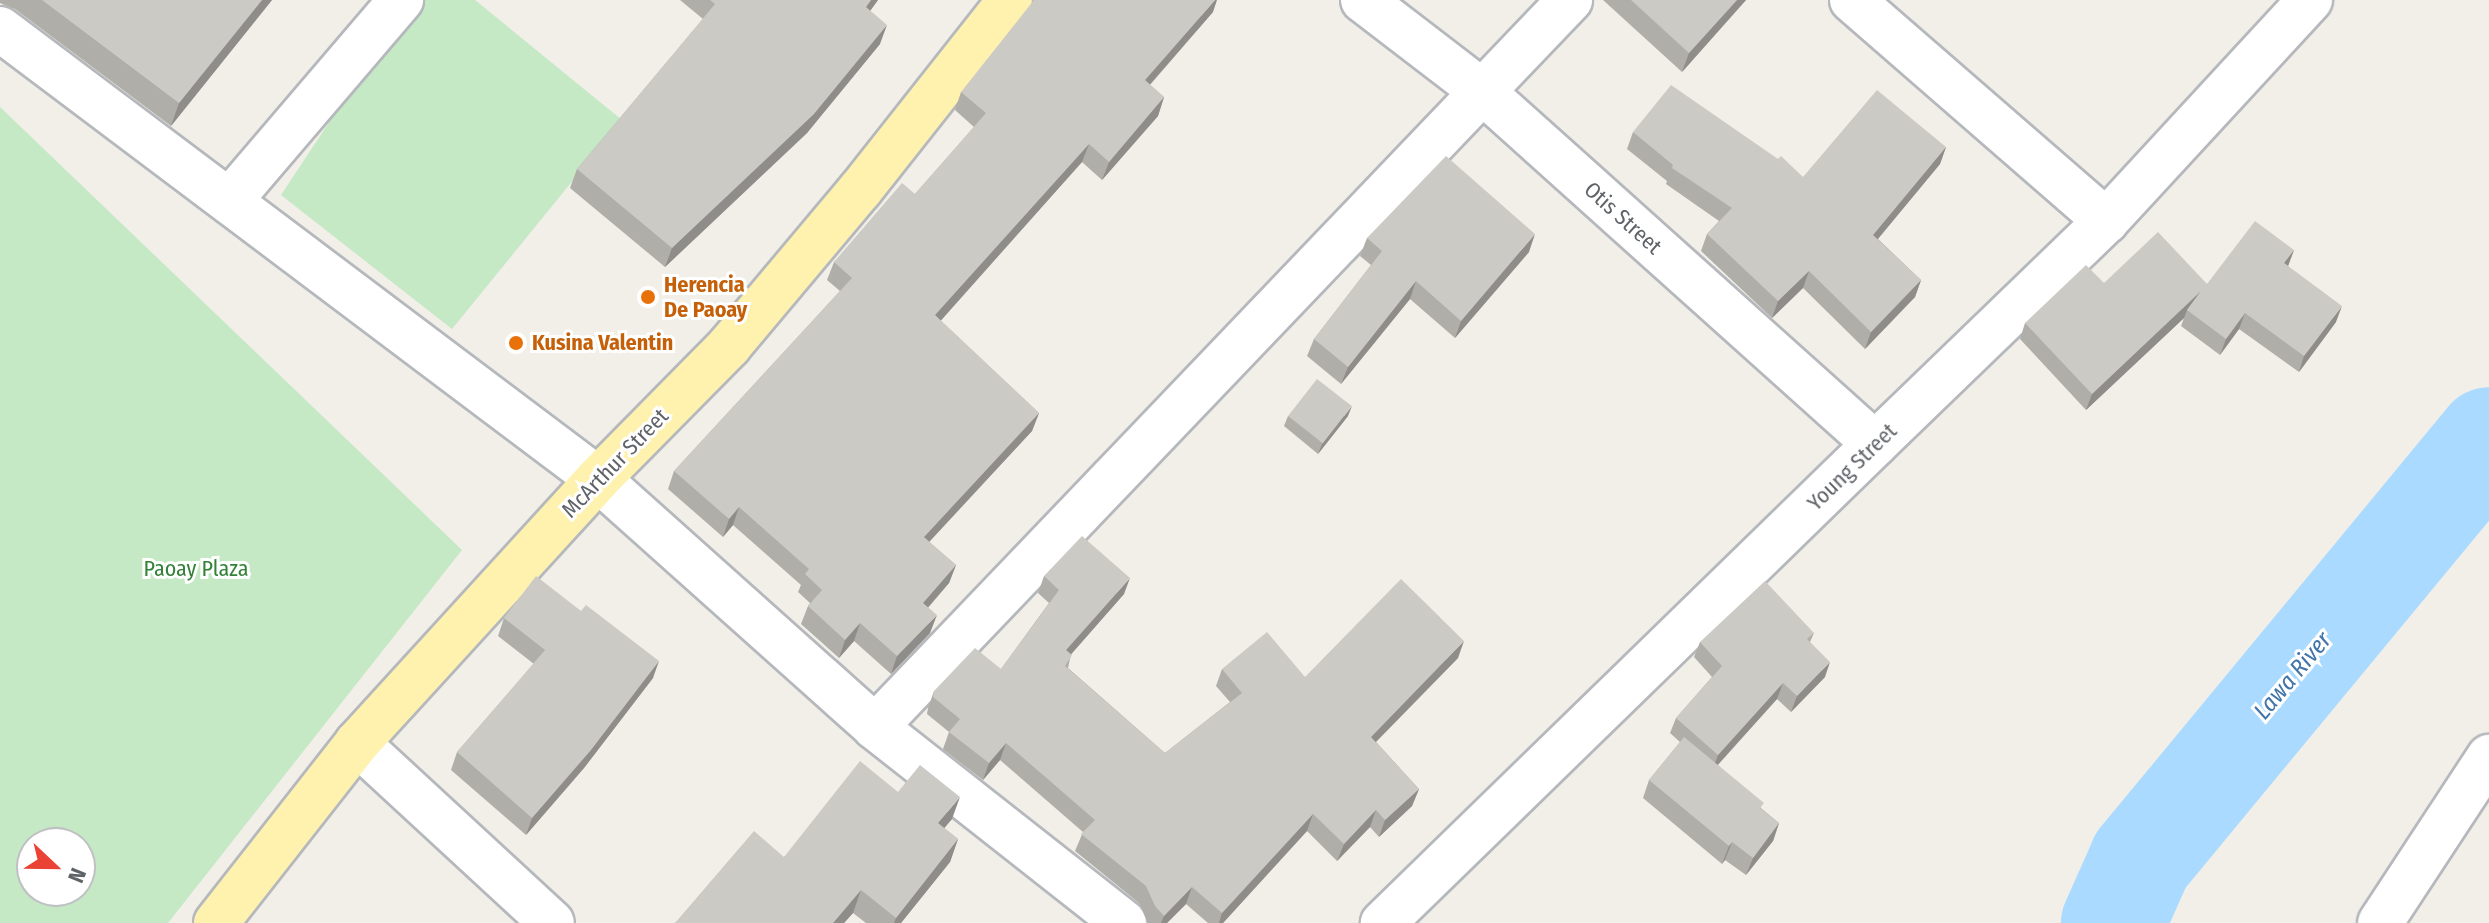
<!DOCTYPE html>
<html>
<head>
<meta charset="utf-8">
<style>
	body { margin:0 }
	#map { position:relative; width:2489px; height:923px; overflow:hidden; background:#f1efe8; font-family:"Fira Sans Condensed",sans-serif }
	div>[style] { position:absolute }
	.green>* { inset:0; background:#c5e8c5 }
	.river>* { height:104px; margin:-52px; padding:0 52px; transform-origin:52px; border-radius:52px; background:#aadaff }
	.roads { filter:drop-shadow(2px 0 #b5b8bc) drop-shadow(-2px 0 #b5b8bc) drop-shadow(0 2px #b5b8bc) drop-shadow(0 -2px #b5b8bc) }
	.street>* { height:44px; margin:-22px; padding:0 22px; transform-origin:22px; border-radius:22px; background:#fff }
	.secondary>* { height:44px; margin:-22px; padding:0 22px; transform-origin:22px; border-radius:22px; background:#fff }
	.primary>* { height:44px; margin:-22px; padding:0 22px; transform-origin:22px; border-radius:22px; background:#fff2af }
	.wall>* { inset:0; background:#afaea9 }
	.shaded-wall>* { inset:0; background:#8f8d8a }
	.building>* { inset:0; background:#cccac5; transform-origin:0 0 }
	.dots>* { width:22px; height:22px; translate:-50% -50%; box-sizing:border-box; border:4px solid #fff; border-radius:50% }
	span { translate:-50% -50%; white-space:nowrap; text-align:center; line-height:1.15; -webkit-text-stroke:6px #fff; paint-order:stroke }
	.street-label { font-size:22px; color:#5f6368 }
	.food-label { font-size:22px; color:#c56008; font-weight:700 }
	.left { translate:0 -50%; text-align:left }
	.park-label { font-size:22px; color:#348238 }
	.water-label { font-size:24px; color:#4174aa; font-style:italic }
	.north { position:absolute; left:16px; top:827px; width:80px; height:80px; box-sizing:border-box; background:#fff; border:2px solid #bfc1c3; border-radius:50%; rotate:112deg; font-size:22px; font-weight:700; line-height:32px; text-align:center; color:#5f6368 }
	.north::after { content:''; display:block; margin:auto; width:28px; height:36px; background:#ea4335; clip-path:polygon(50% 0,100% 100%,50% 72%,0 100%) }
</style>
</head>
<body>
<div id="map">
	<div class="green">
		<div style="clip-path:polygon(410px 0,475px 0,622px 120px,452px 329px,281px 195px)"></div>
		<div style="clip-path:polygon(evenodd,0 107px,462px 550px,168px 923px,0 923px,0 107px,80px 843px,80px 891px,32px 891px,32px 843px,80px 843px)"></div>
	</div>
	<div class="river">
		<div style="left:2113px;top:923px;width:69px;rotate:-66deg"></div>
		<div style="left:2141px;top:860px;width:546px;rotate:-50.42deg"></div>
	</div>
	<div class="roads">
		<div class="street">
			<div style="left:1852px;top:0;width:337px;rotate:41deg"></div>
			<div style="left:1875px;top:444px;width:321px;rotate:-44deg"></div>
			<div style="left:2106px;top:221px;width:301px;rotate:-47.3deg"></div>
			<div style="left:875px;top:727px;width:1006px;rotate:-46.29deg"></div>
			<div style="left:357px;top:743px;width:265px;rotate:42.7deg"></div>
			<div style="left:2380px;top:923px;width:199px;rotate:-56.7deg"></div>
		</div>
		<div class="secondary">
			<div style="left:1363px;top:0;width:153px;rotate:37.5deg"></div>
			<div style="left:1484px;top:93px;width:525px;rotate:41.91deg"></div>
			<div style="left:1875px;top:444px;width:687px;rotate:135.77deg"></div>
			<div style="left:0;top:29px;width:748px;rotate:36.96deg"></div>
			<div style="left:598px;top:479px;width:372px;rotate:41.8deg"></div>
			<div style="left:875px;top:727px;width:317px;rotate:38.2deg"></div>
			<div style="left:231px;top:199px;width:262px;rotate:-49.5deg"></div>
		</div>
		<div class="primary">
			<div style="left:216px;top:923px;width:229px;rotate:-51.9deg"></div>
			<div style="left:357px;top:743px;width:357px;rotate:-47.6deg"></div>
			<div style="left:598px;top:479px;width:187px;rotate:-45.4deg"></div>
			<div style="left:729px;top:346px;width:204px;rotate:-50deg"></div>
			<div style="left:860px;top:190px;width:242px;rotate:-51.7deg"></div>
		</div>
	</div>
	<div class="wall">
		<div style="clip-path:polygon(0 0,272px 0,171px 126px,15px 9px,2px 4px,0 3px)"></div>
		<div style="clip-path:polygon(680px 0,878px 0,870px 11px,880px 44px,807px 133px,665px 267px,570px 188px,577px 169px,703px 19px)"></div>
		<div style="clip-path:polygon(1603px 0,1746px 0,1682px 72px)"></div>
		<div style="clip-path:polygon(1213px 12px,1150px 85px,1164px 97px,1158px 116px,1102px 180px,1082px 162px,940px 320px,1039px 413px,1032px 431px,929px 542px,956px 565px,949px 583px,928px 608px,930px 633px,891px 674px,854px 641px,839px 658px,801px 624px,808px 606px,810px 603px,798px 592px,801px 585px,733px 525px,723px 537px,668px 489px,674px 471px,840px 291px,827px 280px,834px 262px,915px 194px,974px 127px,955px 110px,961px 92px)"></div>
		<div style="clip-path:polygon(1633px 132px,1803px 177px,1946px 147px,1940px 164px,1878px 239px,1921px 280px,1915px 297px,1865px 349px,1803px 288px,1772px 318px,1701px 251px,1707px 234px,1719px 221px,1666px 184px,1667px 181px,1627px 149px)"></div>
		<div style="clip-path:polygon(1367px 238px,1529px 252px,1455px 338px,1410px 299px,1341px 384px,1307px 356px,1314px 339px,1371px 265px,1360px 256px)"></div>
		<div style="clip-path:polygon(2294px 250px,2288px 266px,2336px 322px,2299px 372px,2239px 329px,2220px 355px,2181px 326px,2184px 318px,2086px 410px,2020px 339px,2025px 323px,2207px 284px)"></div>
		<div style="clip-path:polygon(1288px 416px,1348px 416px,1318px 454px,1284px 426px)"></div>
		<div style="clip-path:polygon(1044px 576px,1124px 594px,1071px 654px,1068px 668px,1165px 753px,1230px 702px,1216px 686px,1222px 669px,1305px 677px,1458px 658px,1376px 742px,1419px 789px,1412px 806px,1379px 837px,1370px 827px,1337px 861px,1307px 831px,1223px 923px,1208px 923px,1186px 904px,1167px 923px,1148px 923px,1139px 903px,1075px 851px,1083px 832px,1000px 760px,983px 780px,943px 749px,949px 732px,927px 714px,928px 708px,934px 691px,1001px 669px,1049px 603px,1038px 593px)"></div>
		<div style="clip-path:polygon(504px 618px,653px 678px,584px 768px,526px 835px,451px 770px,457px 752px,534px 664px,498px 636px)"></div>
		<div style="clip-path:polygon(1814px 633px,1810px 642px,1825px 677px,1791px 712px,1777px 699px,1718px 765px,1762px 809px,1779px 823px,1773px 841px,1746px 875px,1725px 860px,1722px 864px,1643px 798px,1649px 780px,1680px 742px,1670px 733px,1676px 718px,1712px 677px,1694px 657px,1700px 642px)"></div>
		<div style="clip-path:polygon(898px 792px,952px 819px,944px 828px,958px 839px,950px 862px,901px 923px,866px 923px,853px 913px,844px 923px,675px 923px,784px 857px)"></div>
	</div>
	<div class="shaded-wall">
		<div style="clip-path:polygon(262px 0,272px 0,171px 126px,179px 103px)"></div>
		<div style="clip-path:polygon(871px 0,878px 0,859px 26px,866px 7px)"></div>
		<div style="clip-path:polygon(1215px 0,1217px 0,1213px 12px,1138px 98px,1145px 80px)"></div>
		<div style="clip-path:polygon(1737px 0,1746px 0,1682px 72px,1689px 53px)"></div>
		<div style="clip-path:polygon(887px 25px,880px 44px,807px 133px,665px 267px,672px 248px)"></div>
		<div style="clip-path:polygon(1164px 97px,1158px 116px,1102px 180px,1109px 162px)"></div>
		<div style="clip-path:polygon(1089px 144px,1082px 162px,929px 334px,935px 315px)"></div>
		<div style="clip-path:polygon(1946px 147px,1940px 164px,1867px 252px,1873px 235px)"></div>
		<div style="clip-path:polygon(1535px 234px,1529px 252px,1455px 338px,1461px 321px)"></div>
		<div style="clip-path:polygon(2294px 250px,2288px 266px,2284px 263px)"></div>
		<div style="clip-path:polygon(1809px 271px,1803px 288px,1772px 318px,1778px 301px)"></div>
		<div style="clip-path:polygon(1921px 280px,1915px 297px,1865px 349px,1871px 332px)"></div>
		<div style="clip-path:polygon(1416px 281px,1410px 299px,1341px 384px,1348px 367px)"></div>
		<div style="clip-path:polygon(2201px 291px,2187px 310px,2184px 318px,2086px 410px,2092px 394px)"></div>
		<div style="clip-path:polygon(2342px 306px,2336px 322px,2299px 372px,2304px 356px)"></div>
		<div style="clip-path:polygon(2245px 313px,2239px 329px,2220px 355px,2226px 339px)"></div>
		<div style="clip-path:polygon(1352px 406px,1348px 416px,1318px 454px,1322px 444px)"></div>
		<div style="clip-path:polygon(1039px 413px,1032px 431px,917px 555px,924px 537px)"></div>
		<div style="clip-path:polygon(739px 507px,733px 525px,723px 537px,729px 519px)"></div>
		<div style="clip-path:polygon(956px 565px,949px 583px,916px 621px,923px 603px)"></div>
		<div style="clip-path:polygon(1130px 578px,1124px 594px,1060px 667px,1066px 650px)"></div>
		<div style="clip-path:polygon(937px 615px,930px 633px,891px 674px,897px 656px)"></div>
		<div style="clip-path:polygon(860px 623px,854px 641px,839px 658px,845px 640px)"></div>
		<div style="clip-path:polygon(1464px 641px,1458px 658px,1364px 754px,1371px 737px)"></div>
		<div style="clip-path:polygon(659px 661px,653px 678px,584px 768px,526px 835px,532px 818px)"></div>
		<div style="clip-path:polygon(1830px 662px,1825px 677px,1791px 712px,1797px 696px)"></div>
		<div style="clip-path:polygon(1783px 683px,1777px 699px,1712px 771px,1718px 755px)"></div>
		<div style="clip-path:polygon(1006px 743px,1000px 760px,983px 780px,989px 763px)"></div>
		<div style="clip-path:polygon(1419px 789px,1412px 806px,1379px 837px,1385px 820px)"></div>
		<div style="clip-path:polygon(960px 797px,952px 819px,930px 845px,938px 823px)"></div>
		<div style="clip-path:polygon(1376px 810px,1370px 827px,1337px 861px,1344px 844px)"></div>
		<div style="clip-path:polygon(1313px 814px,1307px 831px,1223px 923px,1219px 923px,1222px 913px)"></div>
		<div style="clip-path:polygon(1779px 823px,1773px 841px,1746px 875px,1753px 858px)"></div>
		<div style="clip-path:polygon(958px 839px,950px 862px,901px 923px,894px 923px,896px 918px)"></div>
		<div style="clip-path:polygon(1732px 842px,1725px 860px,1722px 864px,1729px 846px)"></div>
		<div style="clip-path:polygon(1192px 887px,1186px 904px,1167px 923px,1161px 923px,1164px 916px)"></div>
		<div style="clip-path:polygon(861px 890px,853px 913px,844px 923px,833px 923px)"></div>
	</div>
	<div class="building">
		<div style="clip-path:polygon(42px 0,262px 0,179px 103px)"></div>
		<div style="clip-path:polygon(710px 0,871px 0,866px 7px,887px 25px,814px 114px,672px 248px,577px 169px,715px 4px)"></div>
		<div style="clip-path:polygon(1034px 0,1215px 0,1145px 80px,1164px 97px,1109px 162px,1089px 144px,935px 315px,1039px 413px,924px 537px,956px 565px,923px 603px,937px 615px,897px 656px,860px 623px,845px 640px,808px 606px,822px 590px,805px 574px,809px 569px,739px 507px,729px 519px,674px 471px,852px 278px,834px 262px,902px 183px,915px 194px,986px 113px,961px 92px)"></div>
		<div style="clip-path:polygon(1631px 0,1737px 0,1689px 53px)"></div>
		<div style="clip-path:polygon(1671px 85px,1778px 159px,1781px 156px,1803px 177px,1877px 90px,1946px 147px,1873px 235px,1921px 280px,1871px 332px,1809px 271px,1778px 301px,1707px 234px,1732px 208px,1672px 168px,1673px 165px,1633px 132px)"></div>
		<div style="clip-path:polygon(1446px 156px,1535px 234px,1461px 321px,1416px 281px,1348px 367px,1314px 339px,1382px 251px,1367px 238px)"></div>
		<div style="clip-path:polygon(2255px 221px,2294px 250px,2284px 263px,2342px 306px,2304px 356px,2245px 313px,2226px 339px,2187px 310px,2201px 291px,2092px 394px,2025px 323px,2086px 265px,2104px 283px,2158px 232px,2207px 284px)"></div>
		<div style="left:1317px;top:379px;width:44px;height:47px;rotate:38deg"></div>
		<div style="clip-path:polygon(1082px 536px,1130px 578px,1066px 650px,1072px 655px,1065px 666px,1165px 753px,1242px 693px,1222px 669px,1267px 632px,1305px 677px,1401px 579px,1464px 641px,1371px 737px,1419px 789px,1385px 820px,1376px 810px,1344px 844px,1313px 814px,1222px 913px,1192px 887px,1164px 916px,1155px 906px,1146px 886px,1081px 834px,1095px 820px,1006px 743px,989px 763px,949px 732px,960px 719px,933px 697px,934px 691px,975px 648px,1001px 669px,1059px 590px,1044px 576px)"></div>
		<div style="clip-path:polygon(536px 576px,581px 611px,586px 605px,659px 661px,591px 750px,532px 818px,457px 752px,545px 650px,504px 618px)"></div>
		<div style="clip-path:polygon(1765px 581px,1814px 633px,1807px 639px,1830px 662px,1797px 696px,1783px 683px,1718px 755px,1676px 718px,1722px 666px,1700px 642px)"></div>
		<div style="clip-path:polygon(1684px 737px,1764px 803px,1760px 808px,1779px 823px,1753px 858px,1732px 842px,1729px 846px,1649px 780px)"></div>
		<div style="clip-path:polygon(860px 761px,898px 792px,920px 765px,960px 797px,938px 823px,958px 839px,896px 918px,861px 890px,833px 923px,675px 923px,754px 831px,784px 857px)"></div>
	</div>
	<div class="dots">
		<div style="left:648px;top:297px;background:#e8710a"></div>
		<div style="left:516px;top:343px;background:#e8710a"></div>
	</div>
	<div class="street-label">
		<span style="left:1623px;top:218px;rotate:42deg">Otis Street</span>
		<span style="left:615px;top:463px;rotate:-46deg">McArthur Street</span>
		<span style="left:1852px;top:467px;rotate:-44deg">Young Street</span>
	</div>
	<div class="food-label">
		<span class="left" style="left:664px;top:297px">Herencia<br>De Paoay</span>
		<span class="left" style="left:532px;top:343px">Kusina Valentin</span>
	</div>
	<div class="park-label">
		<span style="left:196px;top:569px">Paoay Plaza</span>
	</div>
	<div class="water-label">
		<span style="left:2293px;top:676px;rotate:-50deg">Lawa River</span>
	</div>
	<div class="north">N</div>
</div>
</body>
</html>
